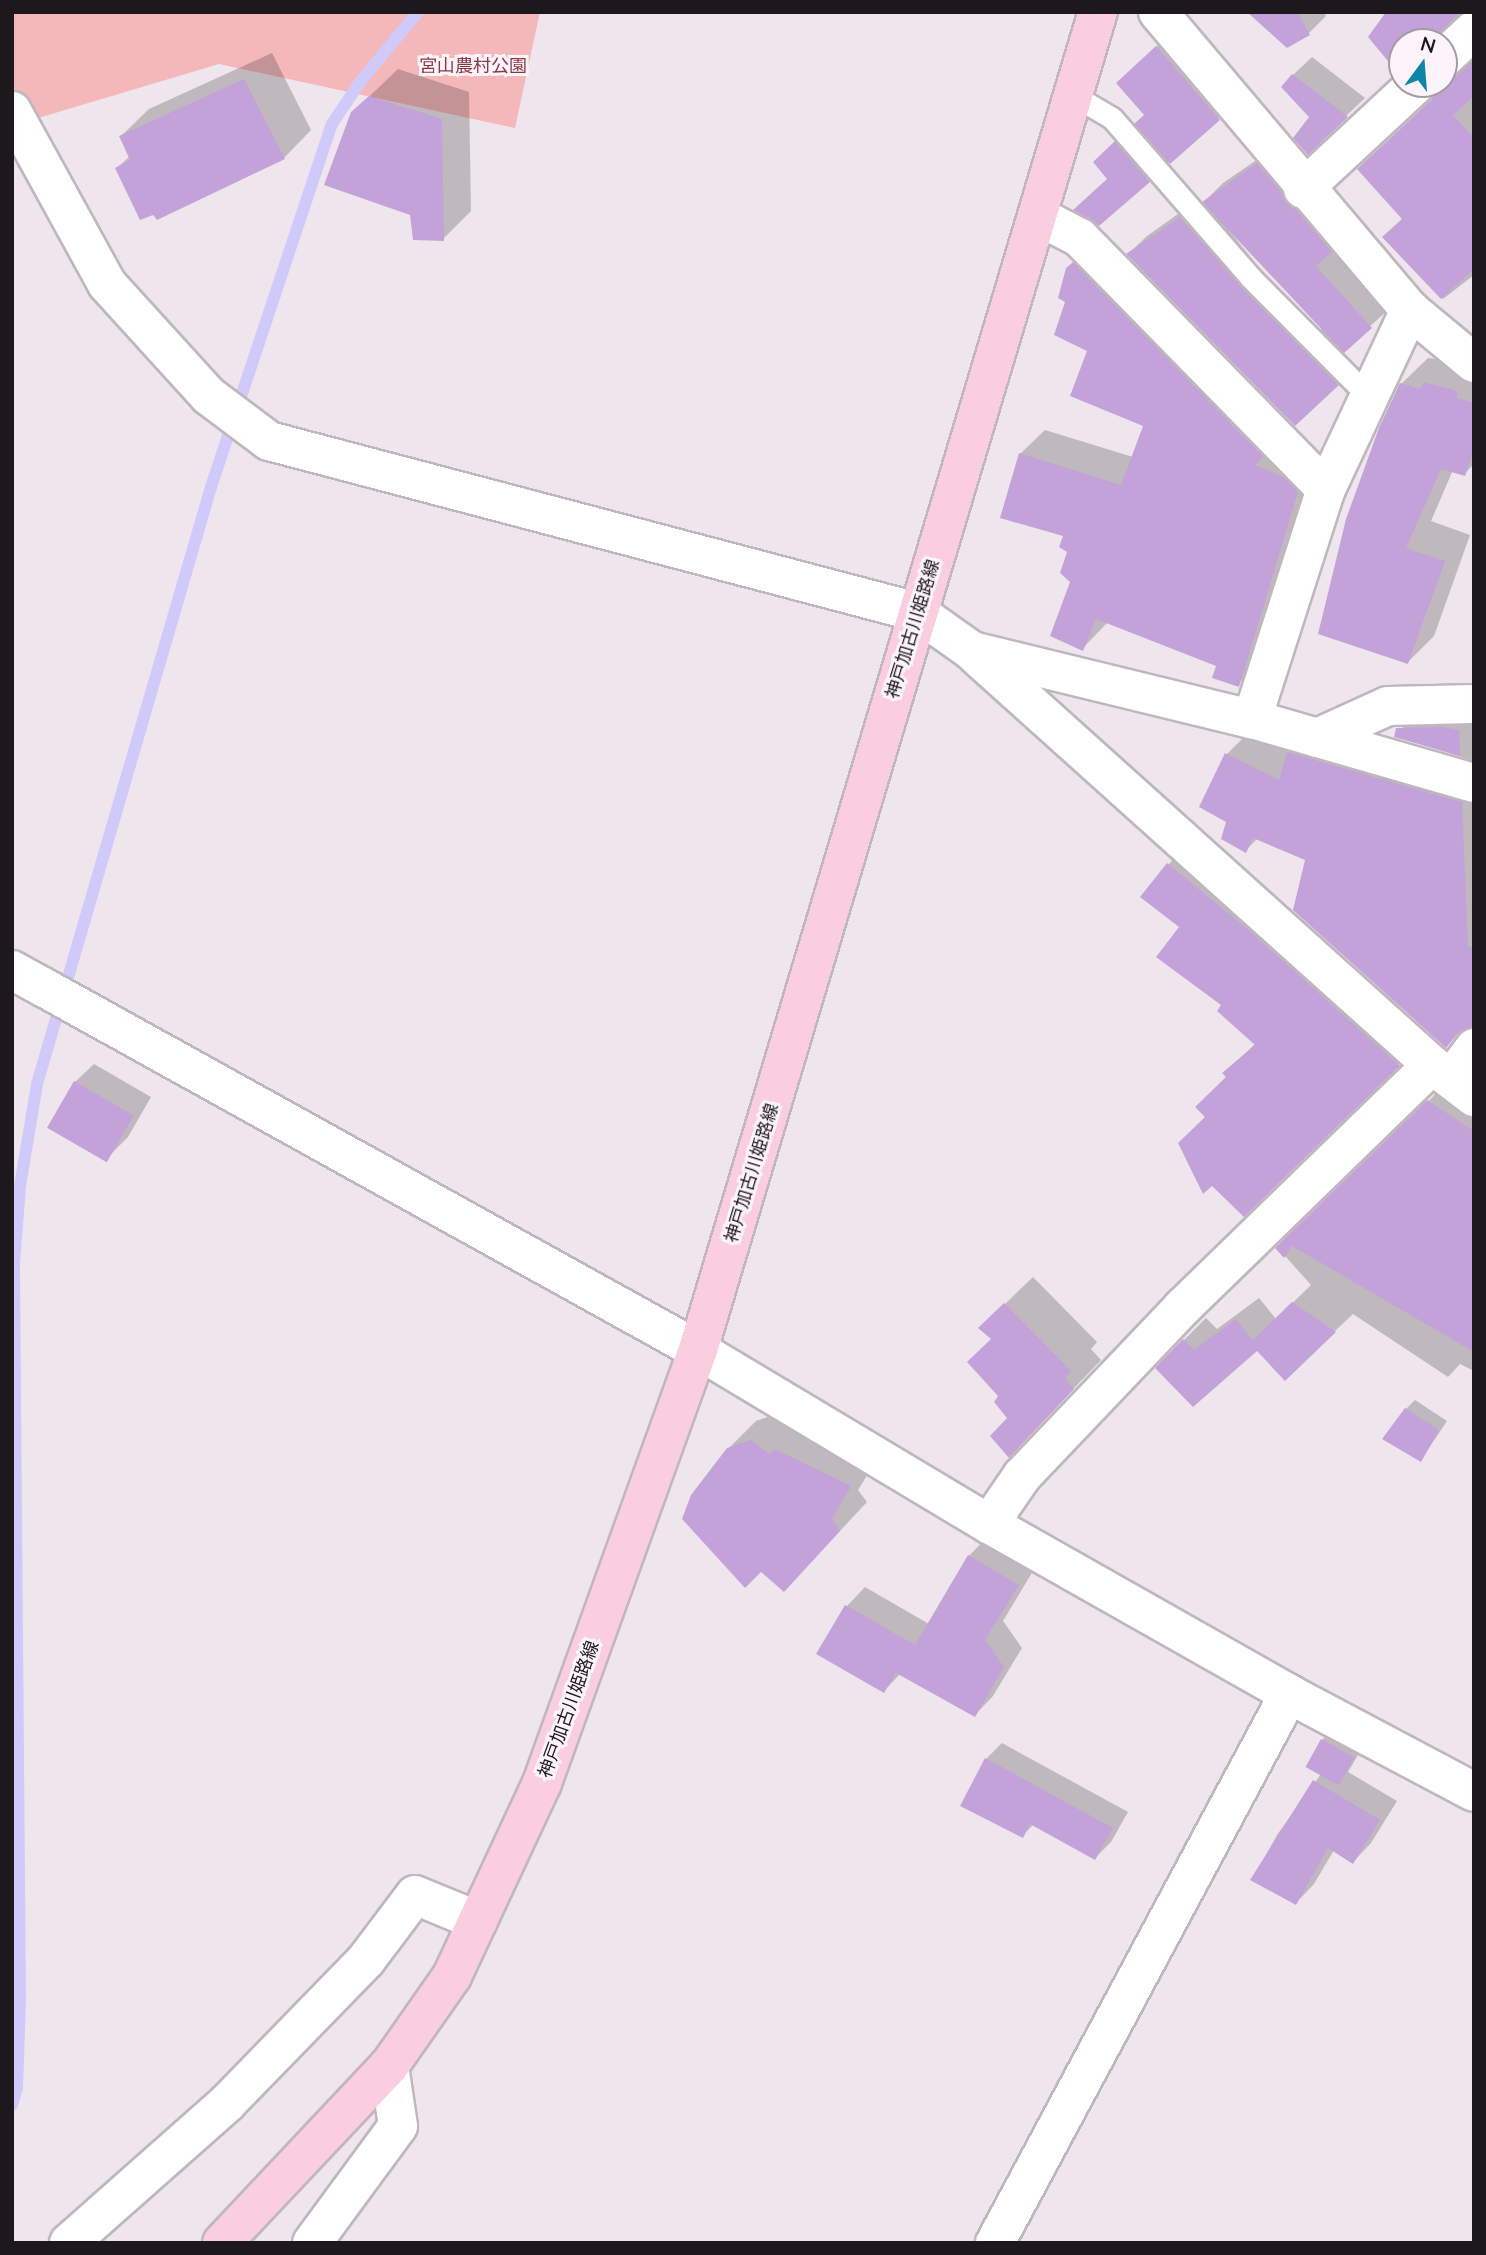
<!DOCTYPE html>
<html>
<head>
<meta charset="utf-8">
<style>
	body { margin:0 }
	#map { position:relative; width:1486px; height:2255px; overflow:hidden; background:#efe6ed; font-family:Lato,"Noto Sans JP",sans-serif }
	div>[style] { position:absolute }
	.green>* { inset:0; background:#f4b8bb }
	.shadow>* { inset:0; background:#0003 }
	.stream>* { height:12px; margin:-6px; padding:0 6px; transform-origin:6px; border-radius:6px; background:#d0cafb }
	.building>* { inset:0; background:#c3a2d9; transform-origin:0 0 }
	.roads { filter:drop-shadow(2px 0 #bfb7bd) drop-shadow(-2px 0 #bfb7bd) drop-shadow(0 2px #bfb7bd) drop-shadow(0 -2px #bfb7bd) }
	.lane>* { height:21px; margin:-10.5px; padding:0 10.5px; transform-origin:10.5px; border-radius:10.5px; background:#fff }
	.street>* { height:38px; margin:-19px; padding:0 19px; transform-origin:19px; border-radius:19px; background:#fff }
	.secondary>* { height:38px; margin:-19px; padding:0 19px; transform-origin:19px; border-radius:19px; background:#fff }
	.primary>* { height:38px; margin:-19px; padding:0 19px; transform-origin:19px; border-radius:19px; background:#facedf }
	span { translate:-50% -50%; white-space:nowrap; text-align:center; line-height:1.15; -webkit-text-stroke:6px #fdf4fb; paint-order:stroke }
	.park-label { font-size:18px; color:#8c3841 }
	.street-label { font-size:18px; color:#1c181b }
	.frame { position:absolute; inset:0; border:14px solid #1c181b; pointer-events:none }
	.north { position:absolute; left:1388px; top:28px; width:70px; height:70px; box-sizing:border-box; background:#fdf4fb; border:2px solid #a39ca1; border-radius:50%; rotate:16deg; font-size:19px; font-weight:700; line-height:28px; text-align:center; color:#1c181b }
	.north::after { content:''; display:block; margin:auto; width:24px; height:32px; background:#0c85a9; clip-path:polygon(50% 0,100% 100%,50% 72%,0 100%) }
</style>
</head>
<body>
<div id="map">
	<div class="green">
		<div style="clip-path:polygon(12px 12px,540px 12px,515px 128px,219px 64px,35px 119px,12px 86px)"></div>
	</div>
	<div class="shadow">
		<div style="clip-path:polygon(1249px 12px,1324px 12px,1326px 16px,1309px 33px)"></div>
		<div style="clip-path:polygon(1450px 20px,1442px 42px,1402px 42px,1402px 66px,1370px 36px)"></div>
		<div style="clip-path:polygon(1175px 29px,1238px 100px,1099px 224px,1113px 144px,1146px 115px,1137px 65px)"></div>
		<div style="clip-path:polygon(272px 53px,311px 130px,284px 158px,117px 168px,130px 156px,121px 136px,149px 109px)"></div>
		<div style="clip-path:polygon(1312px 57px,1365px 98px,1308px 152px,1311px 117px,1293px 75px)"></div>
		<div style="clip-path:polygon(1460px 58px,1474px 58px,1474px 275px,1443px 299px,1384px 237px,1403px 218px,1437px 84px,1444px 84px,1444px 74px)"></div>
		<div style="clip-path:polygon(398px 69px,469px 92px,471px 211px,443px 239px,412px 213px,353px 112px)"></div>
		<div style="clip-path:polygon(evenodd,1277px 146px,1390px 308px,1342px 352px,1355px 365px,1337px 384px,1128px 254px,1147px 236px,1199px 199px,1203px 203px,1223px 183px,1277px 146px,1217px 215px,1322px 328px,1320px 330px,1259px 268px,1217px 215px)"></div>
		<div style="clip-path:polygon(1098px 239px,1322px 467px,1264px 658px,1240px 682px,1218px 665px,1108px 622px,1082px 649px,1065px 534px,1020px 454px,1045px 430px,1133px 457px,1145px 425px,1089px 351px,1067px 302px,1068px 269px)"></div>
		<div style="clip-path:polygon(1428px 358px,1474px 363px,1474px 464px,1464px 474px,1453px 470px,1431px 521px,1470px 535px,1434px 636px,1408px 662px,1401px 384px)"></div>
		<div style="clip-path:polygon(1421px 706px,1474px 706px,1474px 761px,1396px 736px)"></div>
		<div style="clip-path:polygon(1311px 730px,1474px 775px,1474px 1027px,1466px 1026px,1446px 1046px,1307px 859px,1258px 838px,1245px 851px,1228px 821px,1227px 754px,1249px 732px,1289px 752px)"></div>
		<div style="clip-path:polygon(1190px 842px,1421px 1042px,1244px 1215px,1225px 1073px,1256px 1043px,1223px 1005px,1182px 927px,1168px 865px)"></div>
		<div style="clip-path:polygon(94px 1064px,151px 1097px,128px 1137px,109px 1156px,75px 1082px)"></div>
		<div style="clip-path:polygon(1451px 1079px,1474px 1094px,1474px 1371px,1460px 1364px,1448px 1377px,1353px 1314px,1285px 1378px,1257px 1348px,1193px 1404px,1184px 1340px,1206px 1318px,1217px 1329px,1259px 1298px,1276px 1319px,1311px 1285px,1278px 1248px)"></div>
		<div style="clip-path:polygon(1033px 1277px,1097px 1342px,1091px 1349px,1101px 1360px,1036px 1428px,1009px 1418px,1000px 1396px,993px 1339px,980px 1328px)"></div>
		<div style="clip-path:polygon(1415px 1400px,1447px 1421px,1421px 1460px,1406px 1409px)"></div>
		<div style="clip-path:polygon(779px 1413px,878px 1458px,858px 1490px,867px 1502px,811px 1562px,728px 1449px,756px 1421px)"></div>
		<div style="clip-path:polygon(987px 1537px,1036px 1566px,1003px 1621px,1022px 1648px,993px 1696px,975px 1715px,901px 1673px,884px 1691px,818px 1654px,847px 1606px,865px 1587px,929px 1624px,969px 1556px)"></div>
		<div style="clip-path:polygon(1331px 1731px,1362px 1748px,1348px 1772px,1397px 1801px,1371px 1843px,1353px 1862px,1334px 1850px,1314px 1884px,1296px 1903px,1253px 1879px,1277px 1835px,1321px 1774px,1322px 1740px)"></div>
		<div style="clip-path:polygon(1002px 1743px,1128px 1812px,1111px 1842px,1095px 1858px,1034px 1824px,1022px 1836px,986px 1759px)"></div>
	</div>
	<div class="stream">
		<div style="left:12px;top:2105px;width:18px;rotate:-74deg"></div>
		<div style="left:17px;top:2088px;width:88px;rotate:-88deg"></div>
		<div style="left:20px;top:2000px;width:737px;rotate:-90.47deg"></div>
		<div style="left:14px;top:1263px;width:77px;rotate:-85.5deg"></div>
		<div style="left:20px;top:1186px;width:103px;rotate:-80.5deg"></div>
		<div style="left:37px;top:1084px;width:622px;rotate:-73.75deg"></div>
		<div style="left:211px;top:487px;width:383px;rotate:-71.6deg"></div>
		<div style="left:332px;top:124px;width:50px;rotate:-56.3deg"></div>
		<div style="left:360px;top:82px;width:91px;rotate:-50.4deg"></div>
	</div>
	<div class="building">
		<div style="clip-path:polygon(1247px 12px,1297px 12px,1310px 35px,1287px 48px)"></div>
		<div style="clip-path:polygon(1386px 12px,1463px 12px,1429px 42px,1402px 42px,1402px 67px,1397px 72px,1368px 37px)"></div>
		<div style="clip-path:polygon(1156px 46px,1220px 120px,1170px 164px,1134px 124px,1144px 115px,1116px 83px)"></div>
		<div style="clip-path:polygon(1474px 60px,1474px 96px,1453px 115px,1474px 138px,1474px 269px,1441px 299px,1382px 237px,1402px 219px,1357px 169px,1431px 100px,1437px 84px,1444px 84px,1444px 79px,1458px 74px)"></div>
		<div style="clip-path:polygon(1292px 74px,1348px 117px,1308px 155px,1293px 138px,1309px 117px,1281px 87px)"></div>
		<div style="clip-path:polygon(244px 79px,285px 159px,157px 220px,153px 215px,140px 220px,115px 168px,130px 160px,119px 136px)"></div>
		<div style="clip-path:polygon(369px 96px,442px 119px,444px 241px,413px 240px,410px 215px,324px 185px,351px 112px)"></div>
		<div style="clip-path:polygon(1115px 141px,1150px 182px,1099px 226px,1073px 210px,1107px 179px,1093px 162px)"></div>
		<div style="clip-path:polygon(1257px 163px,1332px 252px,1316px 266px,1372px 328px,1344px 353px,1202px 202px)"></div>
		<div style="clip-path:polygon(1180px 217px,1241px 286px,1339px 385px,1295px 426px,1126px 254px)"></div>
		<div style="clip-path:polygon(1073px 262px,1264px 456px,1255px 465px,1284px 477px,1298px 492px,1239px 687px,1212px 678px,1216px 666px,1096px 619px,1083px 651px,1050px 636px,1070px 582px,1060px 573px,1067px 552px,1059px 547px,1063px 536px,1000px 518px,1019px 453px,1121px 485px,1143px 426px,1070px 396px,1087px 351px,1054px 335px,1065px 302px,1058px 298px,1066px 268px)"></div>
		<div style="clip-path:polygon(1424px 382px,1457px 391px,1457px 398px,1474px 403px,1474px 450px,1465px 476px,1441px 469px,1406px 548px,1445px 561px,1408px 664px,1318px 634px,1346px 519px,1379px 428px,1400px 383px,1420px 389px)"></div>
		<div style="clip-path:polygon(1441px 727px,1459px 730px,1460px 756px,1394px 737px,1396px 728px)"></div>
		<div style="clip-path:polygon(1287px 752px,1462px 802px,1468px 947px,1474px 947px,1474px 1027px,1457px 1034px,1446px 1048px,1293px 910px,1305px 860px,1253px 838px,1246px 853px,1221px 839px,1226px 822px,1199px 807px,1225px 753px,1279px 780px)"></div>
		<div style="clip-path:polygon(1167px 863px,1251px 932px,1400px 1066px,1244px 1217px,1212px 1186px,1203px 1194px,1178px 1143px,1205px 1117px,1195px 1107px,1226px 1077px,1222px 1073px,1255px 1045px,1217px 1011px,1221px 1005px,1156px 957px,1179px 927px,1140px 897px)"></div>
		<div style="left:74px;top:1081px;width:69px;height:54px;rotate:30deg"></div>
		<div style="clip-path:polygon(1427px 1100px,1474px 1131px,1474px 1352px,1292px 1246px,1284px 1258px,1275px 1248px)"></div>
		<div style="clip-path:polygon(1292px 1302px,1336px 1332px,1285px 1381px,1257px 1351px,1193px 1407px,1155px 1368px,1183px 1339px,1194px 1350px,1236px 1319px,1253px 1340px)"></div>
		<div style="clip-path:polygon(1004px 1303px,1071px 1371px,1065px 1378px,1074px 1389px,1009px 1458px,990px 1436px,1007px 1418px,994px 1402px,998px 1396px,967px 1362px,991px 1339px,978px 1328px)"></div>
		<div style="clip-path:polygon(1405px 1408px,1439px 1430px,1421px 1462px,1382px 1439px)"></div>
		<div style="clip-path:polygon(751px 1440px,769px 1454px,775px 1449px,851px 1486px,832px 1519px,840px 1531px,784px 1592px,761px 1572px,745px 1588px,682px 1519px,691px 1495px,727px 1448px)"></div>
		<div style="clip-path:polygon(968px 1555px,1019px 1585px,985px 1640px,1004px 1667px,975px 1717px,896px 1673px,884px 1693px,816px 1654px,845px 1605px,915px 1645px)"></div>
		<div style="left:1321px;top:1739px;width:38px;height:32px;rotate:29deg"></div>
		<div style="clip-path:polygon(985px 1758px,1113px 1828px,1095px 1860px,1030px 1824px,1023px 1838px,960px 1806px)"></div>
		<div style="clip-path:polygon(1313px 1780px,1380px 1820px,1353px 1864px,1328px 1848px,1296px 1905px,1250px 1880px)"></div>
	</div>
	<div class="roads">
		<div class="lane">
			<div style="left:1073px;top:95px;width:45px;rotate:30.5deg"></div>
			<div style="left:1112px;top:118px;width:211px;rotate:49deg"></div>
			<div style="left:1250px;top:277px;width:170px;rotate:45.2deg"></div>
		</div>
		<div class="street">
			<div style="left:1158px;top:12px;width:390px;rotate:49.8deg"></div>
			<div style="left:1410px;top:310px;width:83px;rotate:39.6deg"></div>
			<div style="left:1444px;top:58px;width:40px;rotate:-43deg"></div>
			<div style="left:12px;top:111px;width:197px;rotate:61.2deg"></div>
			<div style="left:107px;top:284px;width:151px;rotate:47.7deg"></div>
			<div style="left:209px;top:396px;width:75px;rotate:36.9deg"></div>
			<div style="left:269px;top:441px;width:670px;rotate:14.78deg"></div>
			<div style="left:917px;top:612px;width:67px;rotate:35.3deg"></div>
			<div style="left:972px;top:651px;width:288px;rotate:13.7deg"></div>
			<div style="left:1252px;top:719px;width:231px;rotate:16.1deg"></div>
			<div style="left:1303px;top:189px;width:154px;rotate:-42.9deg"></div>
			<div style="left:1038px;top:216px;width:47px;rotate:27.6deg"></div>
			<div style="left:1080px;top:238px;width:351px;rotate:45.6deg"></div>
			<div style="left:976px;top:655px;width:613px;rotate:41.96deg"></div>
			<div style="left:1432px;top:1065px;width:53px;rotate:37.3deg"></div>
			<div style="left:1252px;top:719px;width:242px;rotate:-72.2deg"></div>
			<div style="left:1326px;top:489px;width:198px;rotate:-64.9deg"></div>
			<div style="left:1317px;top:738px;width:78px;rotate:-24.3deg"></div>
			<div style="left:1388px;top:706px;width:86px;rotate:-1.3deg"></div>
			<div style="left:12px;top:970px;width:35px;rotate:29deg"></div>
			<div style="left:1451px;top:1079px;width:39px;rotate:-53deg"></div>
			<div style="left:989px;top:1524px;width:58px;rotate:-55.5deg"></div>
			<div style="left:1022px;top:1476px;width:233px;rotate:-46.4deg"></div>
			<div style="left:1183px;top:1307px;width:347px;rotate:-44.2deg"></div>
			<div style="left:69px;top:2243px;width:211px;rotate:-41.5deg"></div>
			<div style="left:227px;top:2103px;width:199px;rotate:-45.8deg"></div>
			<div style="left:366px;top:1960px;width:81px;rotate:-53deg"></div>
			<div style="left:415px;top:1895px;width:68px;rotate:22.4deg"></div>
			<div style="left:312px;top:2243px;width:145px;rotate:-53.7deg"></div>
			<div style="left:398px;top:2126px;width:61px;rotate:-98.5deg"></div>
			<div style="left:995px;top:2243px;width:623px;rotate:-61.83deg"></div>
			<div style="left:1289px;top:1694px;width:209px;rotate:27.9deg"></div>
		</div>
		<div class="secondary">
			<div style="left:43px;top:987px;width:749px;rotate:29deg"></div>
			<div style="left:698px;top:1350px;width:339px;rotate:30.9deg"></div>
			<div style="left:989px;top:1524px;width:345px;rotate:29.5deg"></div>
		</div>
		<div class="primary">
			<div style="left:222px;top:2243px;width:243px;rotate:-46.7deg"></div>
			<div style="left:389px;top:2066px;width:110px;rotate:-55deg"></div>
			<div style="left:452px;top:1976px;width:213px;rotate:-65deg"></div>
			<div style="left:542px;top:1783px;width:460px;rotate:-70.2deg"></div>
			<div style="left:698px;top:1350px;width:1397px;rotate:-73.36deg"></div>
		</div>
	</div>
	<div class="park-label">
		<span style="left:473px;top:65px">宮山農村公園</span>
	</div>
	<div class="street-label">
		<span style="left:912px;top:629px;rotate:-73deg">神戸加古川姫路線</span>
		<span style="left:751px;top:1173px;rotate:-73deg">神戸加古川姫路線</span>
		<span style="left:568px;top:1709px;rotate:-70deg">神戸加古川姫路線</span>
	</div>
	<div class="frame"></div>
	<div class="north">N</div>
</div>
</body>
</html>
